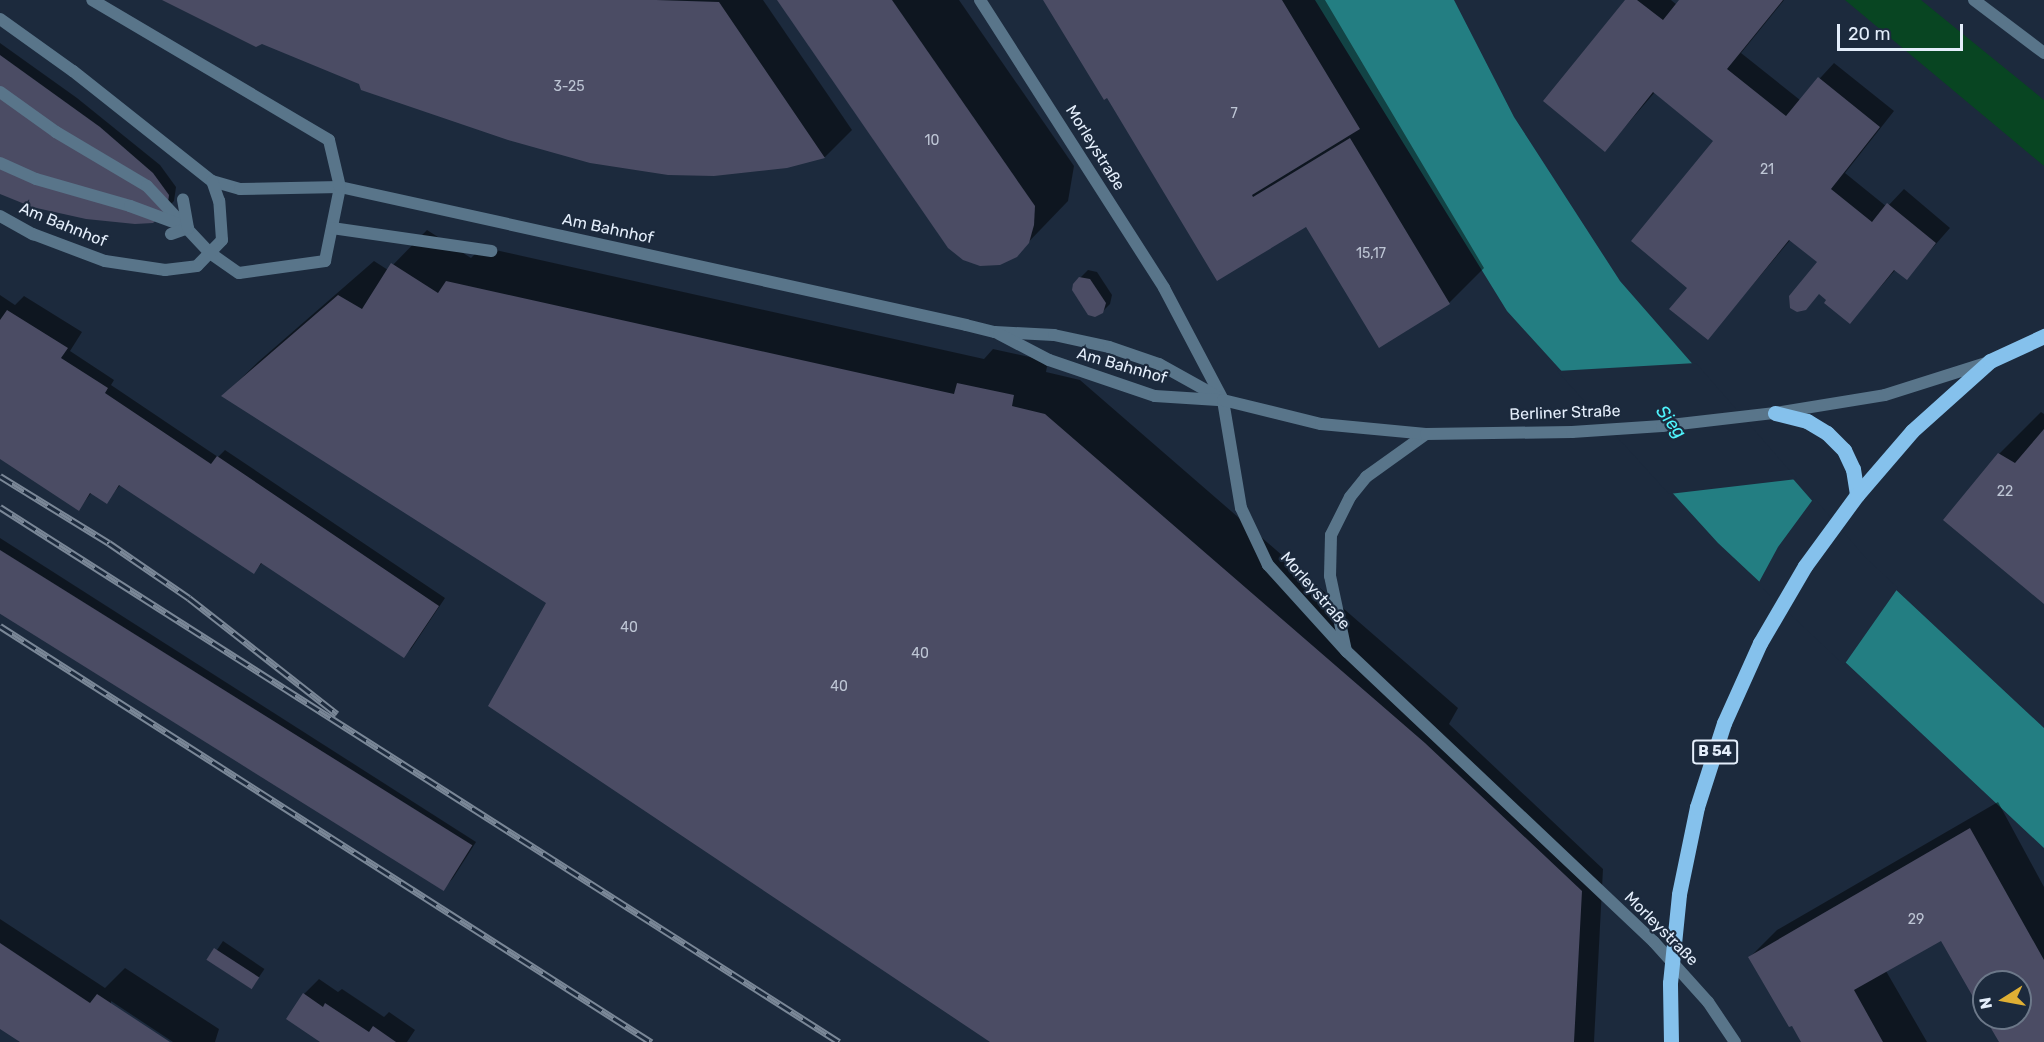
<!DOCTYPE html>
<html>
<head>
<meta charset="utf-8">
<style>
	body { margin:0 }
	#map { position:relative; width:2044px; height:1042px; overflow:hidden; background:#1c2a3d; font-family:Rubik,sans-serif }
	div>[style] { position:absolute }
	.green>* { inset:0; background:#084522 }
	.water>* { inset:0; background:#237e82 }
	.pier>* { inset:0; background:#1c2a3d }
	.shadow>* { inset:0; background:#0007; transform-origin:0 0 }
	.building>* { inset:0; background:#4b4c64; transform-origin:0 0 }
	.pedestrian>* { height:12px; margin:-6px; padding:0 6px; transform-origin:6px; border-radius:6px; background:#59758a }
	.minor>* { height:12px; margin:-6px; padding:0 6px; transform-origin:6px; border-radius:6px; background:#59758a }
	.tertiary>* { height:12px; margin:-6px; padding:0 6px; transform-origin:6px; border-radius:6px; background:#59758a }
	.primary>* { height:15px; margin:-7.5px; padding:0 7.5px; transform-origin:7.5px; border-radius:7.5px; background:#85c1ec }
	.rail>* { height:7px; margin-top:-3.5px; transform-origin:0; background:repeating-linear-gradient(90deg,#1c2a3d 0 14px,#7a8797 0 28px); box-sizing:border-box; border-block:2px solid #7a8797 }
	span { translate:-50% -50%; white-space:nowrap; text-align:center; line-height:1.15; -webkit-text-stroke:4.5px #1c2a3d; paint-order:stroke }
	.number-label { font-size:14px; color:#bec6d5 }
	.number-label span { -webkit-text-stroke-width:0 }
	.shield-label span { padding:2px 4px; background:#1c2a3d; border:2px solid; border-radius:4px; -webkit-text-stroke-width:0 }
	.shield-label { font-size:15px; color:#e4eefb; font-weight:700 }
	.street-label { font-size:16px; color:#e4eefb }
	.water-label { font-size:18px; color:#4ff4fd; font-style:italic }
	.north { position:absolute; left:1972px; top:970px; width:60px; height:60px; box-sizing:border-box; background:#1c2a3d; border:2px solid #6c7889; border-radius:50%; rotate:259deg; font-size:16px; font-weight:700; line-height:24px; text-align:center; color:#e4eefb }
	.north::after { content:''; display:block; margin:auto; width:21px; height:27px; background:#e0b034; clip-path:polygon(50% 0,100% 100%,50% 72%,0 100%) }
	.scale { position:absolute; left:1837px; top:24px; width:126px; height:27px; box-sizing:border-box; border:3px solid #e4eefb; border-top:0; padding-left:8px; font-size:18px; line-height:21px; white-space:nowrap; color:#e4eefb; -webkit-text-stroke:4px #1c2a3d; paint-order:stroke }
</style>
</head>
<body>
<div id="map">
	<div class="green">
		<div style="clip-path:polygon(1845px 0,1921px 0,2044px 100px,2044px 166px)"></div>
	</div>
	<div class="water">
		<div style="clip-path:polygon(1315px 0,1454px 0,1514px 117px,1620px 281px,1863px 559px,2044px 728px,2044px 848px,1718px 543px,1507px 311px)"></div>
	</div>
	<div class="pier">
		<div style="clip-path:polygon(1696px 363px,1797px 479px,1669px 494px,1557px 371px)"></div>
		<div style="clip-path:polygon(1814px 498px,1865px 557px,1898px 588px,1844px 665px,1758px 584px,1778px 547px)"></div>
	</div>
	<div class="shadow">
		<div style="clip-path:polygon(165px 0,763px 0,852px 130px,825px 157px,787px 166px,361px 83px)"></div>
		<div style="clip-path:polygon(778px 0,959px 0,1074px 166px,1068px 201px,1016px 255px)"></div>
		<div style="clip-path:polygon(1045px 0,1325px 0,1484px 268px,1449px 303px,1379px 346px,1306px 225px,1218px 279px,1107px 96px)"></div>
		<div style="clip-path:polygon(1627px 0,1671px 0,1677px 5px,1681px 0,1784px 0,1741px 53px,1800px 100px,1834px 63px,1894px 111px,1845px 173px,1887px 207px,1904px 189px,1950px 228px,1906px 278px,1896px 269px,1850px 322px,1828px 300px,1819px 262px,1791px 239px,1708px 338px,1689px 288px,1715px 141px,1655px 92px,1605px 150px)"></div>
		<div style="clip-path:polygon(0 43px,77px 98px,160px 165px,176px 187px,174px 201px,166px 209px,0 192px)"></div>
		<div style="clip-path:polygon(427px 230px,471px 258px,482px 247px,984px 359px,993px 349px,1048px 361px,1046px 372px,1080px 380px,1458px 708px,1449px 724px,1603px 869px,1594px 1042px,992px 1042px,548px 602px,223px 396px,258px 362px,374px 261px,388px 270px)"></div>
		<div style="clip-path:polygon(1088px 270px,1097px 272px,1112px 295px,1110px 304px,1102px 312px,1080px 278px)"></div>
		<div style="clip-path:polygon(0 295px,15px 305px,24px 296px,82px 332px,70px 351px,114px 380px,111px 385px,218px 457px,225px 450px,445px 598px,411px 649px,403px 656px,263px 562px,254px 572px,121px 484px,106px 502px,92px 492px,79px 509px,0 457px)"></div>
		<div style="clip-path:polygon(2041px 412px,2044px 414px,2044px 602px,1945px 520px,1999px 454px)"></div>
		<div style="clip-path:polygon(0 538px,476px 842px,453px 878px,446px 886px,0 602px)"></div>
		<div style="clip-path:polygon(1998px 802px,2044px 887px,2044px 1042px,2000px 1042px,1987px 1018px,2020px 1018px,2020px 982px,1984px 982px,1984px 1013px,1942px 939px,1886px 971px,1927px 1042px,1803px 1042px,1750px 957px,1777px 930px)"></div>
		<div style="clip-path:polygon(0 919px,105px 988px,125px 968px,219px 1029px,215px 1042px,173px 1042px,111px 1001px,111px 1005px,168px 1042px,23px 1042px,0 1027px)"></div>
		<div style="left:223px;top:941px;width:50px;height:24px;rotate:34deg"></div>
		<div style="clip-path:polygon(319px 979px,338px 992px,342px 989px,384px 1017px,389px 1012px,415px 1030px,407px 1042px,323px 1042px,304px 994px)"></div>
	</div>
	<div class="building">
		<div style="clip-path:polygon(162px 0,656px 0,719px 2px,825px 158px,787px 168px,714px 176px,668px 175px,590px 163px,508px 140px,361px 90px,359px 84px,262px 44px,256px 47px)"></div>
		<div style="clip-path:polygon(777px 0,892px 0,1035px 206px,1034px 225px,1029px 243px,1017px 257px,1000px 265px,980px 266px,963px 260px,948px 248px)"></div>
		<div style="clip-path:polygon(1043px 0,1282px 0,1360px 129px,1252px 195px,1253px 197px,1350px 138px,1450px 304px,1379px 348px,1306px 227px,1217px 281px,1107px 98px,1104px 100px)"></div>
		<div style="clip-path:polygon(1625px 0,1637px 0,1663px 20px,1679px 0,1783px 0,1727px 69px,1786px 116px,1818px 77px,1880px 127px,1831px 189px,1872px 222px,1887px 203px,1936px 243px,1907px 280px,1894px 270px,1850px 324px,1824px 303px,1826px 300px,1819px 294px,1806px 310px,1797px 312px,1790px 308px,1789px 296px,1817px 262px,1789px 240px,1708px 340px,1669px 309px,1687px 288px,1631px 241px,1713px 141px,1653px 92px,1605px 152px,1543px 101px)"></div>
		<div style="clip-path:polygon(0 55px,100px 127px,153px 173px,169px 195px,167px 210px,153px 223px,135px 224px,86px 219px,32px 207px,0 194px)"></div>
		<div style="clip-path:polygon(391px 263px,438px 293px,446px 281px,954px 394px,957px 383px,1014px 395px,1012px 406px,1045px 414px,1425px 743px,1582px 891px,1574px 1042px,990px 1042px,488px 706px,546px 603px,221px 396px,338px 295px,362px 309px)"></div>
		<div style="clip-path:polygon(1079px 277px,1090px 279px,1106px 303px,1103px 313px,1095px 317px,1088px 315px,1072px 290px,1073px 284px)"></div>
		<div style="clip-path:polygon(7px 310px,68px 348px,61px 358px,108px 388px,105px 393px,211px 464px,217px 456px,439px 606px,404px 658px,261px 563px,254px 574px,119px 485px,107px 504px,90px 493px,79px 511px,0 459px,0 320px)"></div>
		<div style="clip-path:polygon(2044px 429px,2044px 604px,1943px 520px,1998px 453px,2015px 463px)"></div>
		<div style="left:0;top:550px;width:557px;height:54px;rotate:32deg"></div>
		<div style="clip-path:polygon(1970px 828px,2044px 960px,2044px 1042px,1999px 1042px,1985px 1018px,2020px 1018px,2020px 982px,1984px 982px,1984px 1016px,1941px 941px,1854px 990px,1883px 1042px,1801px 1042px,1792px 1026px,1789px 1027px,1748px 957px)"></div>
		<div style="clip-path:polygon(0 943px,90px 1003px,97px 994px,170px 1042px,20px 1042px,0 1029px)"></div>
		<div style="left:214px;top:948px;width:54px;height:14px;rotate:33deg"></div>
		<div style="clip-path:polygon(303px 993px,323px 1007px,325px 1003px,369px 1032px,373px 1026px,396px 1042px,320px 1042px,286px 1019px)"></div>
	</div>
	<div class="pedestrian">
		<div style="left:0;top:19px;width:90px;rotate:35.5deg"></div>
		<div style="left:73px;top:71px;width:177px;rotate:38.4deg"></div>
		<div style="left:212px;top:181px;width:29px;rotate:16deg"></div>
		<div style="left:240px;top:189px;width:100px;rotate:-1.1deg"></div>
		<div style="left:340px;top:187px;width:641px;rotate:12.43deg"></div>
		<div style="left:0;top:92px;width:69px;rotate:35.5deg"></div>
		<div style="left:56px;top:132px;width:106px;rotate:30.7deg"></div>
		<div style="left:147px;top:186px;width:92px;rotate:46.8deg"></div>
		<div style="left:210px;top:253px;width:35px;rotate:35deg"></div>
		<div style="left:239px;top:273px;width:87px;rotate:-7.9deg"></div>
		<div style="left:325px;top:261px;width:76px;rotate:-78.5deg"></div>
		<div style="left:340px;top:187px;width:48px;rotate:-103.2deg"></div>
		<div style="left:329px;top:140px;width:275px;rotate:-149.4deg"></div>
		<div style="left:0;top:163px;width:39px;rotate:24deg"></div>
		<div style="left:36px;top:179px;width:98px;rotate:16deg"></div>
		<div style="left:130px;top:206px;width:58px;rotate:20.3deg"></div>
		<div style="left:0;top:216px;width:38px;rotate:29deg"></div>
		<div style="left:33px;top:234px;width:77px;rotate:20.6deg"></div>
		<div style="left:105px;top:261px;width:61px;rotate:8.5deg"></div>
		<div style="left:165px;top:270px;width:32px;rotate:-7deg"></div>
		<div style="left:197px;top:266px;width:36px;rotate:-46deg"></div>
		<div style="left:222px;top:240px;width:39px;rotate:-94deg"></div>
		<div style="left:219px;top:201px;width:21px;rotate:-109deg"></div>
		<div style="left:332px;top:228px;width:161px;rotate:8.2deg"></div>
		<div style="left:171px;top:234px;width:18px;rotate:-19deg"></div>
		<div style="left:188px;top:228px;width:29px;rotate:-100deg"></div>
	</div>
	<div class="minor">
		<div style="left:980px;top:0;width:342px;rotate:57.4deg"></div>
		<div style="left:1164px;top:288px;width:127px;rotate:62.2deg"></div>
		<div style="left:1974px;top:0;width:88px;rotate:37.1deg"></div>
		<div style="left:966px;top:325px;width:30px;rotate:14deg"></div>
		<div style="left:995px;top:332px;width:59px;rotate:2.9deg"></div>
		<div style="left:1054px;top:335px;width:56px;rotate:12.3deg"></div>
		<div style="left:1109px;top:347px;width:53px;rotate:18.8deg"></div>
		<div style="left:1159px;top:364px;width:72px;rotate:29.1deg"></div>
		<div style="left:999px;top:334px;width:56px;rotate:27.5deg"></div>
		<div style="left:1049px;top:360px;width:112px;rotate:18.8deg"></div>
		<div style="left:1155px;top:396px;width:63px;rotate:3.6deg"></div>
	</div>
	<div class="tertiary">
		<div style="left:1346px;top:651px;width:77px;rotate:-102deg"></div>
		<div style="left:1330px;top:576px;width:41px;rotate:-88.6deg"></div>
		<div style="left:1331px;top:535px;width:42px;rotate:-63.4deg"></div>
		<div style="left:1350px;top:497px;width:26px;rotate:-51deg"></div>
		<div style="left:1366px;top:477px;width:74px;rotate:-35.6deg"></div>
		<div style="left:1735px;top:1042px;width:48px;rotate:-124deg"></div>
		<div style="left:1708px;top:1002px;width:81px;rotate:-132deg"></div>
		<div style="left:1654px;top:942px;width:422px;rotate:-136.6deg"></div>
		<div style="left:1347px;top:652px;width:118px;rotate:-132.2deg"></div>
		<div style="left:1268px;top:565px;width:63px;rotate:-115.3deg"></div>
		<div style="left:1241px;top:508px;width:109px;rotate:-99.5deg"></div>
		<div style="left:1223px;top:400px;width:101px;rotate:13.8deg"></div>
		<div style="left:1321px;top:424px;width:105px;rotate:5.4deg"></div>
		<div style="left:1426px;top:434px;width:146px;rotate:-0.8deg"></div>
		<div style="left:1572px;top:432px;width:90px;rotate:-3.8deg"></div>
		<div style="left:1662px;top:426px;width:114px;rotate:-6.6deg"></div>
		<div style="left:1775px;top:413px;width:111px;rotate:-9.3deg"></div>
		<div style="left:1885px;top:395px;width:106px;rotate:-17.6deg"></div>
	</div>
	<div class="primary">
		<div style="left:1775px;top:413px;width:33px;rotate:14deg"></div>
		<div style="left:1807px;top:421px;width:23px;rotate:31deg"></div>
		<div style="left:1827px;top:433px;width:24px;rotate:45deg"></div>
		<div style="left:1844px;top:450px;width:21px;rotate:65deg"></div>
		<div style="left:1853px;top:469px;width:26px;rotate:81deg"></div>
		<div style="left:1671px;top:1042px;width:59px;rotate:-91deg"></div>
		<div style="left:1670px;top:983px;width:89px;rotate:-84.2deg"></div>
		<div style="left:1679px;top:894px;width:89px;rotate:-78.3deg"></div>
		<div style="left:1697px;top:807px;width:88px;rotate:-72.2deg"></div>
		<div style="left:1724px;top:723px;width:88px;rotate:-65.8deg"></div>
		<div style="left:1760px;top:643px;width:89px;rotate:-59.7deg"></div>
		<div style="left:1805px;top:566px;width:88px;rotate:-53.8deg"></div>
		<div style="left:1857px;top:495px;width:84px;rotate:-49.3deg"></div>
		<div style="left:1912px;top:431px;width:105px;rotate:-41.9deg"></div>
		<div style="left:1990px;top:361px;width:60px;rotate:-24.8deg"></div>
	</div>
	<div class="rail">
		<div style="left:0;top:476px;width:128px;rotate:31.6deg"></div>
		<div style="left:109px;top:543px;width:97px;rotate:34.5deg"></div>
		<div style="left:189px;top:598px;width:188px;rotate:38.1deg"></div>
		<div style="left:0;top:507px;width:995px;rotate:32.52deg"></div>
		<div style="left:0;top:626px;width:773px;rotate:32.58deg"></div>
	</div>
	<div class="number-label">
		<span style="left:569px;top:87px">3-25</span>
		<span style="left:1234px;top:114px">7</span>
		<span style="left:932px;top:141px">10</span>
		<span style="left:1767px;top:170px">21</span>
		<span style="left:1371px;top:254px">15,17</span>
		<span style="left:2005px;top:492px">22</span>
		<span style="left:629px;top:628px">40</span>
		<span style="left:920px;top:654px">40</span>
		<span style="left:839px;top:687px">40</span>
		<span style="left:1916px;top:920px">29</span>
	</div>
	<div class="shield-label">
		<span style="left:1715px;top:752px">B 54</span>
	</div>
	<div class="street-label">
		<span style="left:1095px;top:148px;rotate:58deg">Morleystraße</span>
		<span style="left:63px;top:225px;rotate:22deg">Am Bahnhof</span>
		<span style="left:608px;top:229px;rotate:12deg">Am Bahnhof</span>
		<span style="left:1122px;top:366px;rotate:16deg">Am Bahnhof</span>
		<span style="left:1565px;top:413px;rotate:-2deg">Berliner Straße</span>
		<span style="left:1315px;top:591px;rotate:49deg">Morleystraße</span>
		<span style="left:1661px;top:929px;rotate:45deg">Morleystraße</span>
	</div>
	<div class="water-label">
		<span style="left:1671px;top:422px;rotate:52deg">Sieg</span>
	</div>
	<div class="north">N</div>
	<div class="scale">20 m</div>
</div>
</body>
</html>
